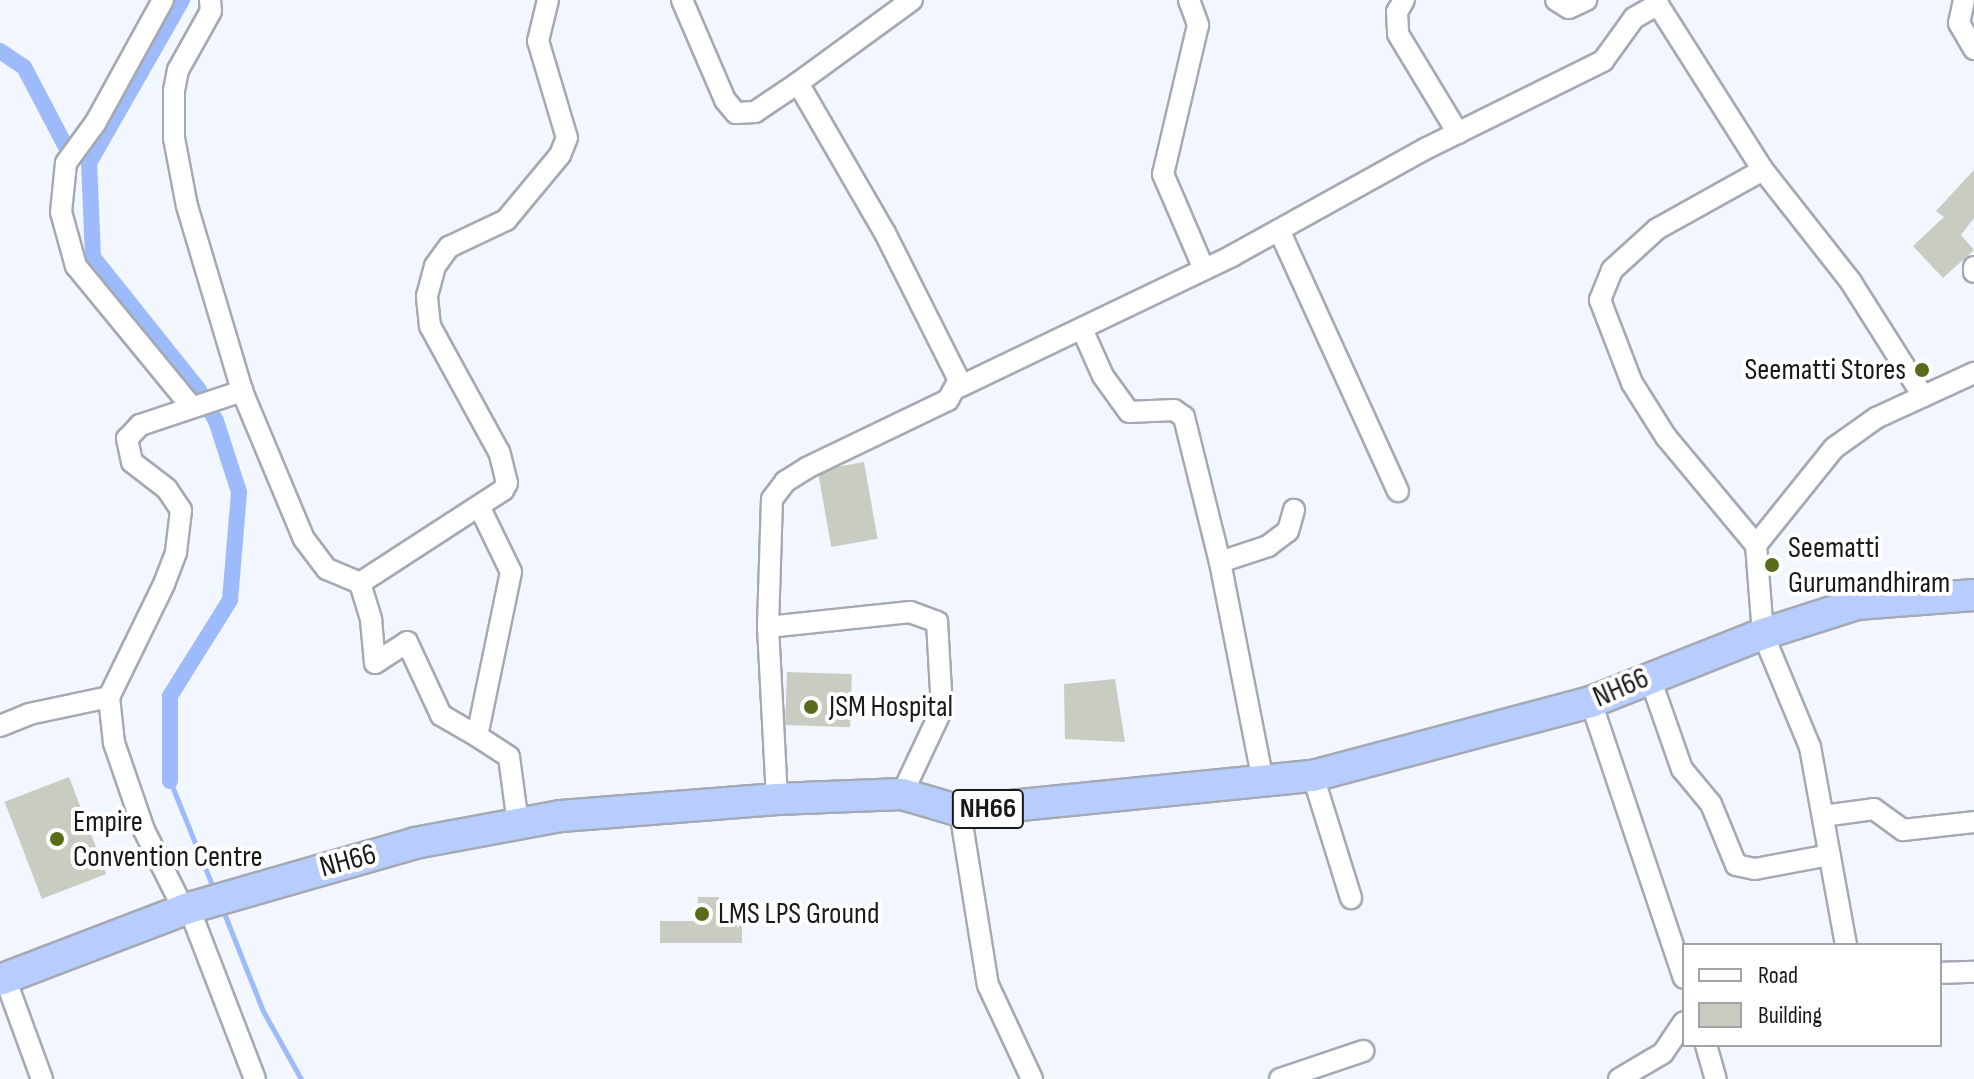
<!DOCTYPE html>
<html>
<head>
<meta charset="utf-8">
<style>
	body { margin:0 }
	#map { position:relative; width:1974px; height:1079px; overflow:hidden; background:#f1f6ff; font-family:"Sofia Sans Condensed",sans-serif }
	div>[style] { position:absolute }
	.stream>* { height:5px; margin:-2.5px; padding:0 2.5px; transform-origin:2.5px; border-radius:2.5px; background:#9dbafb }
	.canal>* { height:16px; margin:-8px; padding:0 8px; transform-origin:8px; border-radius:8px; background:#9dbafb }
	.building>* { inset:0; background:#c8ccc1; transform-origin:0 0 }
	.roads { filter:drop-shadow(2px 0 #a4a9b3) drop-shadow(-2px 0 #a4a9b3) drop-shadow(0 2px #a4a9b3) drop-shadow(0 -2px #a4a9b3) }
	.minor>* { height:20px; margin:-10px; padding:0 10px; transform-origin:10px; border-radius:10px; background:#fff }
	.highway>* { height:30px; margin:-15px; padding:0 15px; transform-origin:15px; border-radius:15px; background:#b7cdfe }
	.dots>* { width:22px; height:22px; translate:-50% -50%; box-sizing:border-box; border:4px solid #fff; border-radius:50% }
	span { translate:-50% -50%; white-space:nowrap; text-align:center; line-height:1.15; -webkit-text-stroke:8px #fff; paint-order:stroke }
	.shield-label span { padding:2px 6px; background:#fff; border:2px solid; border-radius:6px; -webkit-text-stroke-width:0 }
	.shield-label { font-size:28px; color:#18191d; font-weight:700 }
	.poi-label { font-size:30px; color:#18191d }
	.right { translate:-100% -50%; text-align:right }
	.left { translate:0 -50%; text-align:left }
	.street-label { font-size:30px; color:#18191d }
	.legend { position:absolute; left:1682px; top:943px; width:260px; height:104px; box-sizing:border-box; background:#fff; border:2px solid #a3a3a5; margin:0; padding:10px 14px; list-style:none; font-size:24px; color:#18191d }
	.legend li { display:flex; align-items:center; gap:16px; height:40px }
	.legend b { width:40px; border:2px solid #a3a3a5 }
</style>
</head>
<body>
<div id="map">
	<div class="stream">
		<div style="left:170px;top:781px;width:112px;rotate:68deg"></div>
		<div style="left:224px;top:913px;width:105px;rotate:68.3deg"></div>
		<div style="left:263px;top:1011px;width:78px;rotate:60.8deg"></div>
	</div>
	<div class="canal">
		<div style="left:0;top:51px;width:29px;rotate:34deg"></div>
		<div style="left:24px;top:67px;width:93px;rotate:62.3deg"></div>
		<div style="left:170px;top:781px;width:85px;rotate:-90deg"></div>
		<div style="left:170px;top:696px;width:113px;rotate:-58deg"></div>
		<div style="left:230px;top:600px;width:108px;rotate:-85.2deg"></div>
		<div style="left:239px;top:492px;width:75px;rotate:-107.9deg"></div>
		<div style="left:216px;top:421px;width:35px;rotate:-119deg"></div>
		<div style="left:199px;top:390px;width:170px;rotate:-128.6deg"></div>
		<div style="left:93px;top:257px;width:94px;rotate:-92.4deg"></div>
		<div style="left:89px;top:163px;width:188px;rotate:-60.3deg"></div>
	</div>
	<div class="building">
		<div style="clip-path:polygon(1974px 170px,1974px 218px,1961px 235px,1974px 250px,1943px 278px,1913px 246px,1944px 217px,1936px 211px)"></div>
		<div style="left:864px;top:462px;width:78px;height:47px;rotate:80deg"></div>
		<div style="left:787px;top:672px;width:65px;height:53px;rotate:2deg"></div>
		<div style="clip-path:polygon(1115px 679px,1125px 742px,1065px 739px,1064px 684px)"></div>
		<div style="left:69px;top:777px;width:104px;height:69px;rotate:69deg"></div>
		<div style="clip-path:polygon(698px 897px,719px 897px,719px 921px,742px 921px,742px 943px,660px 943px,660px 921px,697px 921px)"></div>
	</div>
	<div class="roads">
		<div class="minor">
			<div style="left:163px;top:0;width:139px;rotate:118.8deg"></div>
			<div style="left:96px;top:122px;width:51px;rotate:126.2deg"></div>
			<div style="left:66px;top:163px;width:49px;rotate:95.8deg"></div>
			<div style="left:61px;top:212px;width:56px;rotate:74.5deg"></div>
			<div style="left:76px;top:266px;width:181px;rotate:50.6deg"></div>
			<div style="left:210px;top:0;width:11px;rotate:85deg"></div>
			<div style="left:211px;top:11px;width:68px;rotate:119.2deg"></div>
			<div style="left:178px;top:70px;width:21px;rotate:101deg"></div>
			<div style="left:174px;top:91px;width:47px;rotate:90deg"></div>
			<div style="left:174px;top:138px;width:69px;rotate:79.2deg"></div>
			<div style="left:187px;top:206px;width:193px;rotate:73.4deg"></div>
			<div style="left:242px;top:391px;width:160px;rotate:67.3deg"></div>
			<div style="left:304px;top:539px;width:38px;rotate:53deg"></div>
			<div style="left:327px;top:569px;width:36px;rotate:23deg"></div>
			<div style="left:360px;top:583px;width:171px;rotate:-33deg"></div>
			<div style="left:503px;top:490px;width:8px;rotate:-60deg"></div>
			<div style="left:507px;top:483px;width:32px;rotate:-104deg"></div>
			<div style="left:499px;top:452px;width:144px;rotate:-118.7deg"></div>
			<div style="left:430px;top:326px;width:30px;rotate:-96deg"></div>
			<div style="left:427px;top:296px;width:31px;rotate:-75deg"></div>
			<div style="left:435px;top:266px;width:24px;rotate:-54deg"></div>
			<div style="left:449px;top:247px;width:63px;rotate:-25.3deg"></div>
			<div style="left:506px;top:220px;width:85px;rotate:-50.3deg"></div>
			<div style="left:560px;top:155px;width:18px;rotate:-68deg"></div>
			<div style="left:567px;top:138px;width:101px;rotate:-106.6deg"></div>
			<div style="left:538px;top:41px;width:42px;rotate:-76.3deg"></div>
			<div style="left:682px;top:0;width:109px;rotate:66.7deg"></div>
			<div style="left:725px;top:100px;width:17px;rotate:50deg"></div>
			<div style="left:736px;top:113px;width:19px;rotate:-3deg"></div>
			<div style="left:755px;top:112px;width:52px;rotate:-34deg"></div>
			<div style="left:798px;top:83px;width:173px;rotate:59.9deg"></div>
			<div style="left:885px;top:233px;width:165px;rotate:63.3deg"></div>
			<div style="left:959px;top:380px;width:23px;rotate:119deg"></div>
			<div style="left:948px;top:400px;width:157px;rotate:154.3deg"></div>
			<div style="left:807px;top:468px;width:26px;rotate:148deg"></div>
			<div style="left:785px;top:482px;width:21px;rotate:127deg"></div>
			<div style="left:772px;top:499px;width:128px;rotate:91.8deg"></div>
			<div style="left:768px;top:627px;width:172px;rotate:87deg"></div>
			<div style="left:1189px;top:0;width:27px;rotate:70deg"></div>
			<div style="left:1198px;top:25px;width:153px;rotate:103.2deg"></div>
			<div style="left:1163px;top:174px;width:103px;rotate:66.7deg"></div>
			<div style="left:1404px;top:0;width:14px;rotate:120deg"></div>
			<div style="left:1397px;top:12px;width:22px;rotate:87deg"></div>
			<div style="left:1398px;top:34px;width:116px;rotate:58.8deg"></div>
			<div style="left:1556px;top:0;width:15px;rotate:32deg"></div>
			<div style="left:1569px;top:8px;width:19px;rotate:-25deg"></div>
			<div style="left:1655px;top:0;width:201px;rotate:57.6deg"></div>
			<div style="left:1763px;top:170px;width:142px;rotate:51.8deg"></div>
			<div style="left:1851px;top:282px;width:135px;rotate:57.7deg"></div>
			<div style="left:1964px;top:0;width:24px;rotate:102deg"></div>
			<div style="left:1959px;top:23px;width:30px;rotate:60deg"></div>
			<div style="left:798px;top:83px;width:141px;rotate:-36.1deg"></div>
			<div style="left:1279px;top:230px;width:287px;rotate:65.5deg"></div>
			<div style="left:1974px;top:267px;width:5px;rotate:90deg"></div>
			<div style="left:1082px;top:329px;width:51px;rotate:65.9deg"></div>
			<div style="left:1103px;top:376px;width:44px;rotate:54.2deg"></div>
			<div style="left:1129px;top:412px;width:45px;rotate:-2.5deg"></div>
			<div style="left:1174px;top:410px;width:12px;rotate:35deg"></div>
			<div style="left:1184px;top:417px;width:149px;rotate:76.1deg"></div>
			<div style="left:1220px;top:562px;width:224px;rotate:78.9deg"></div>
			<div style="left:959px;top:387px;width:303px;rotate:-25.6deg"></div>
			<div style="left:1232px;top:256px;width:221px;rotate:-29deg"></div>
			<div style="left:1425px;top:149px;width:199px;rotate:-26.3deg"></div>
			<div style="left:1603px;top:61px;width:53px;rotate:-54.2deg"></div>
			<div style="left:1634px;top:18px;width:28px;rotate:-30deg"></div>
			<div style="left:479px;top:506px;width:73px;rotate:64.1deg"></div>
			<div style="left:511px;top:572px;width:167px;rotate:101.7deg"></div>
			<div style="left:477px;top:736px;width:38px;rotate:33deg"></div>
			<div style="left:509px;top:757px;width:68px;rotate:82.3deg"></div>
			<div style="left:1756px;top:545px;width:141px;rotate:-129.8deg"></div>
			<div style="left:1666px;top:437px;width:64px;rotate:-122.2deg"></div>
			<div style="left:1632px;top:383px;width:89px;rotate:-111.1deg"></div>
			<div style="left:1600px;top:300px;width:32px;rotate:-68deg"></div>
			<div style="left:1612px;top:270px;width:61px;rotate:-42.3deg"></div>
			<div style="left:1657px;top:229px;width:121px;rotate:-29.1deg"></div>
			<div style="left:1220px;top:562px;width:51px;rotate:-18.4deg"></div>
			<div style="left:1268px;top:546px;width:25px;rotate:-37deg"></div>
			<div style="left:1288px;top:531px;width:22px;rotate:-74deg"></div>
			<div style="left:360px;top:583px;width:39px;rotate:73deg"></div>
			<div style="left:371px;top:620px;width:43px;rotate:84.7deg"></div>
			<div style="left:375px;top:663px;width:38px;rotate:-33deg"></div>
			<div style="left:407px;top:642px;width:81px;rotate:65deg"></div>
			<div style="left:441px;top:715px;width:42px;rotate:30.3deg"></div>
			<div style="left:768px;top:627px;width:143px;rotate:-6deg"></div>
			<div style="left:910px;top:612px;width:29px;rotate:20deg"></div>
			<div style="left:937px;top:622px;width:87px;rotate:86.7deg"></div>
			<div style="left:942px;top:709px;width:94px;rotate:115.2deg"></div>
			<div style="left:1649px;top:675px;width:100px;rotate:70.7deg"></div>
			<div style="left:1682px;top:769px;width:45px;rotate:50.4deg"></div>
			<div style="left:1711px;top:804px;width:66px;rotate:67.7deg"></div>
			<div style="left:1736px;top:865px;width:19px;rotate:12deg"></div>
			<div style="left:1755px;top:869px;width:76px;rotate:-10.6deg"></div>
			<div style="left:1591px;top:702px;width:291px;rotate:71.4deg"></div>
			<div style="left:0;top:726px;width:31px;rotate:-22deg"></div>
			<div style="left:29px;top:714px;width:82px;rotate:-12deg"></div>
			<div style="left:1313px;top:776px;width:128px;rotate:72.7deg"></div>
			<div style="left:960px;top:811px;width:176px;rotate:80.9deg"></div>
			<div style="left:988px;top:985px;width:104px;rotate:64.9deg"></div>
			<div style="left:1823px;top:816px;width:51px;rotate:-7.8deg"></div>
			<div style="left:1874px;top:809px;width:36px;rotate:36deg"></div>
			<div style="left:1903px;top:830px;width:71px;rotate:-6.4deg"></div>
			<div style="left:189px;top:908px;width:183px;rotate:68.9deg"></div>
			<div style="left:184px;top:910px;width:89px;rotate:-116.6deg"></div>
			<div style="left:144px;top:830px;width:92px;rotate:-109deg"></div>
			<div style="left:114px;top:743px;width:46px;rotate:-96.2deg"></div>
			<div style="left:109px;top:697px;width:126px;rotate:-64deg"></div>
			<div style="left:164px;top:584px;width:34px;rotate:-69deg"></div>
			<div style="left:176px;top:552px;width:42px;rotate:-83.2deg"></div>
			<div style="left:181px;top:510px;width:25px;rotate:-124deg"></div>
			<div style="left:167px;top:489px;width:44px;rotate:-142.4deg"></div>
			<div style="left:132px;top:462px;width:24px;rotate:-102deg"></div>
			<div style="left:127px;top:439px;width:19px;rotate:-47deg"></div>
			<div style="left:140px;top:425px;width:108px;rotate:-18.4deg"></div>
			<div style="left:1846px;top:945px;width:201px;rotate:-100.3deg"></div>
			<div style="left:1810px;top:747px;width:122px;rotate:-112.6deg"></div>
			<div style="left:1763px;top:634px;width:89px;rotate:-94.5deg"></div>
			<div style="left:1756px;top:545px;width:124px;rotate:-51.2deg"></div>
			<div style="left:1834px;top:448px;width:52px;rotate:-35.5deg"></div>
			<div style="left:1876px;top:418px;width:108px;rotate:-24.7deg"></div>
			<div style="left:1940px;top:973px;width:34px;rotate:-2deg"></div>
			<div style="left:5px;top:978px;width:108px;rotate:69.9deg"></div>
			<div style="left:1706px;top:1045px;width:35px;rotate:74deg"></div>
			<div style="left:1280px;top:1079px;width:88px;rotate:-18.6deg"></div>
			<div style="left:1619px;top:1079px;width:51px;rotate:-30.6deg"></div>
			<div style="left:1663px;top:1053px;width:37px;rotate:-56deg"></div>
		</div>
		<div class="highway">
			<div style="left:0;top:980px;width:202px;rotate:-20.9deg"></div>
			<div style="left:189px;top:908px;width:235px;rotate:-16deg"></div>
			<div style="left:415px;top:843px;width:148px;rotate:-10.5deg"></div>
			<div style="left:561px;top:816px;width:217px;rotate:-4.5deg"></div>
			<div style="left:777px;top:799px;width:125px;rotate:-2.3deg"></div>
			<div style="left:902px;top:794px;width:60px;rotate:16.3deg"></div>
			<div style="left:960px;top:811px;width:355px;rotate:-5.7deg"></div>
			<div style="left:1313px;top:776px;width:288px;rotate:-14.9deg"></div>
			<div style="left:1591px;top:702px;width:185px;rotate:-21.6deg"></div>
			<div style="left:1763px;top:634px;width:99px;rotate:-17.7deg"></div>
			<div style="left:1857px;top:604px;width:117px;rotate:-4.4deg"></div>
		</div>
	</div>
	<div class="dots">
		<div style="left:1922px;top:370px;background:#586c1a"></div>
		<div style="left:1772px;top:565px;background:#586c1a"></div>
		<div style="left:811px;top:707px;background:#586c1a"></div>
		<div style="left:57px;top:839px;background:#586c1a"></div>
		<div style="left:702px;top:914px;background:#586c1a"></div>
	</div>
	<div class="shield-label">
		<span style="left:988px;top:809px">NH66</span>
	</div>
	<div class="poi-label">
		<span class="right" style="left:1906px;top:370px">Seematti Stores</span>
		<span class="left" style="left:1788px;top:565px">Seematti<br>Gurumandhiram</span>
		<span class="left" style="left:829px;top:707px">JSM Hospital</span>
		<span class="left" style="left:73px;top:839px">Empire<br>Convention Centre</span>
		<span class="left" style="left:718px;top:914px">LMS LPS Ground</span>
	</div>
	<div class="street-label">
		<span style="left:1621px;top:688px;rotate:-23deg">NH66</span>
		<span style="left:348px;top:861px;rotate:-15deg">NH66</span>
	</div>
	<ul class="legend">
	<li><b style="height:10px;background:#fff"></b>Road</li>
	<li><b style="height:22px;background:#c8ccc1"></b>Building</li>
	</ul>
</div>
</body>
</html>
